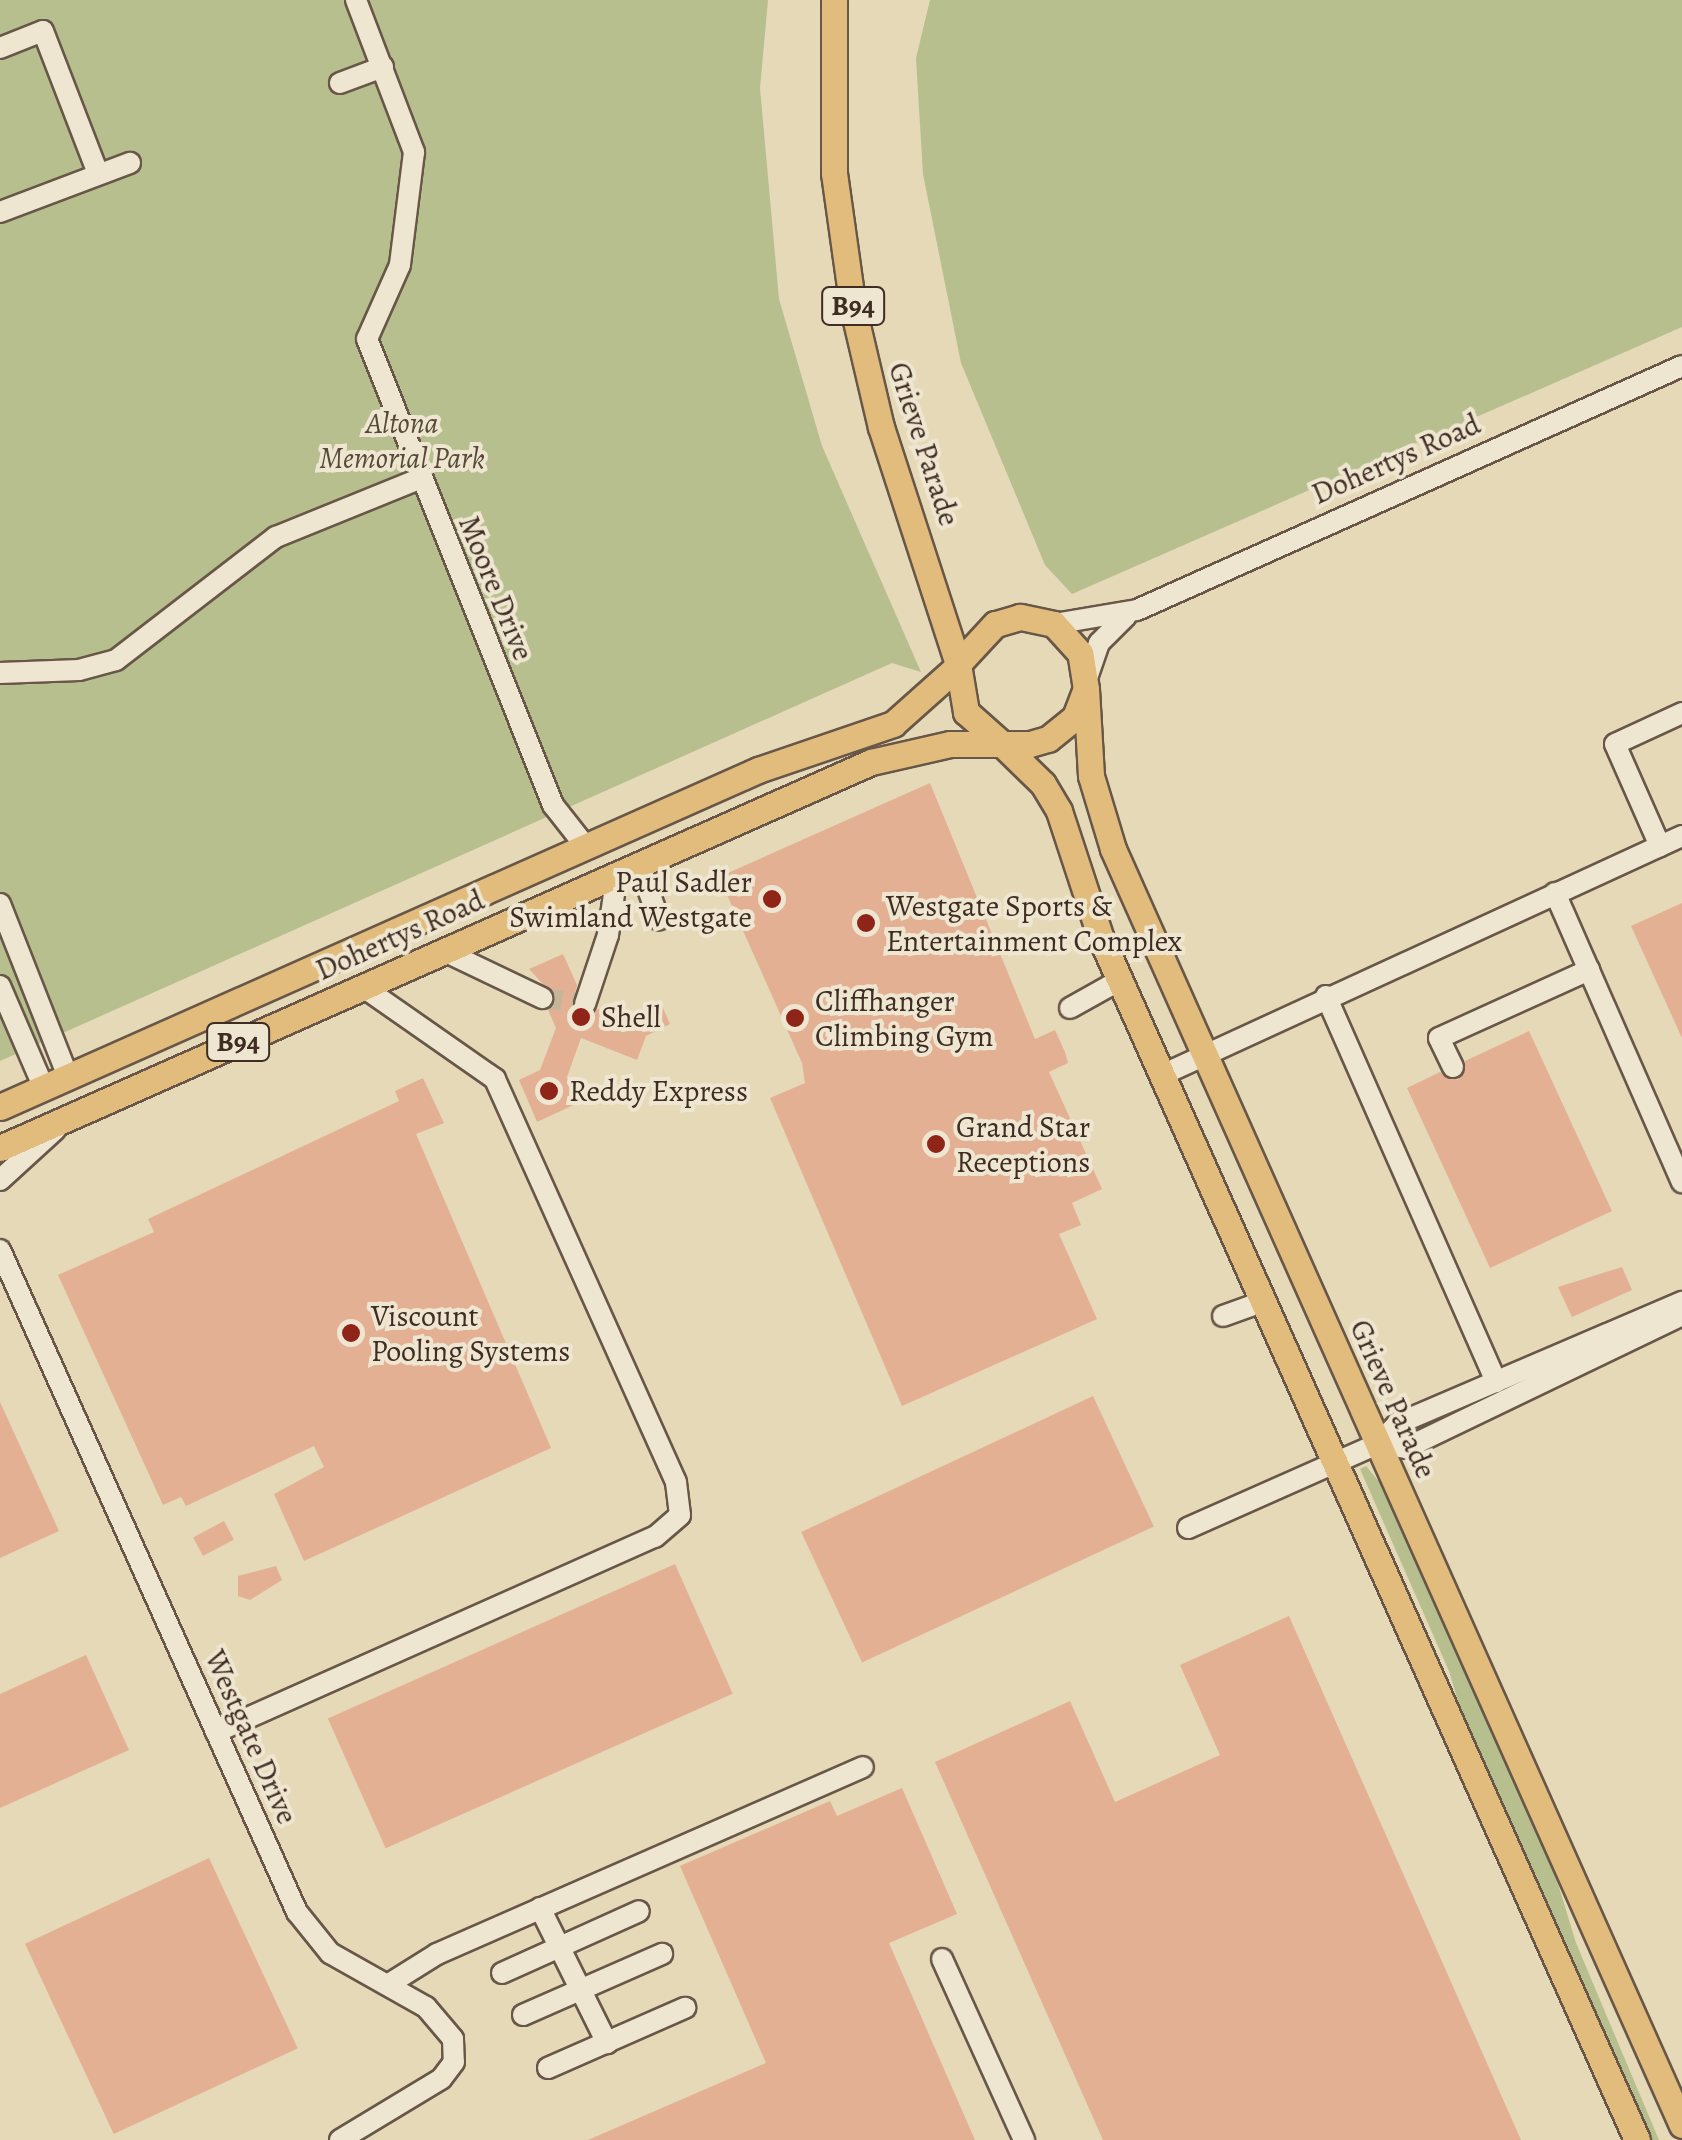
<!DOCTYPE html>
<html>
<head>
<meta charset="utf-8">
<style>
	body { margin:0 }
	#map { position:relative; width:1682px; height:2140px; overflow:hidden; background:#e5d9b7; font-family:Alegreya,serif }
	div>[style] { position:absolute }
	.green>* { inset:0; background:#b6bf8d }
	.building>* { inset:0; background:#e4b094; transform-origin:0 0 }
	.minor-tunnel>* { height:20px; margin-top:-10px; transform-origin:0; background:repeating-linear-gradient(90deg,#c4b699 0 20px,transparent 0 30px) }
	.roads { filter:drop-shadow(2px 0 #685748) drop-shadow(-2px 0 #685748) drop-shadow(0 2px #685748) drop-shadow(0 -2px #685748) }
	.minor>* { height:20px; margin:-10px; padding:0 10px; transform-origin:10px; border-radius:10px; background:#eee6d0 }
	.major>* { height:25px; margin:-12.5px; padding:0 12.5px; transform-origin:12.5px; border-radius:12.5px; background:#e2bc7c }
	.dots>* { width:28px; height:28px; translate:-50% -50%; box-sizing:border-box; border:5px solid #eee6d0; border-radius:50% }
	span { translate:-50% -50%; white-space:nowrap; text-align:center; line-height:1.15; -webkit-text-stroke:8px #eee6d0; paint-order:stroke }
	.shield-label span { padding:2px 8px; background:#eee6d0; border:2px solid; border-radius:8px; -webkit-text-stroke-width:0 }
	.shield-label { font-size:28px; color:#3f2c23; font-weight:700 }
	.park-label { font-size:30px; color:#574938; font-style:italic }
	.street-label { font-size:30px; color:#3f2c23 }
	.poi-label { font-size:30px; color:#3f2c23 }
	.right { translate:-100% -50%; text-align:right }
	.left { translate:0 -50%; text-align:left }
</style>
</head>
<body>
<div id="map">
	<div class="green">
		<div style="clip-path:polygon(0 0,768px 0,760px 88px,779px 299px,822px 446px,921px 672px,892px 663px,0 1061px)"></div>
		<div style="clip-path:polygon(930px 0,1682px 0,1682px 327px,1072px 594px,1045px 565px,961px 363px,923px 174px,916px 58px)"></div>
		<div style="clip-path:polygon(1366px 1466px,1381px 1484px,1552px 1864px,1576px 1943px,1659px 2140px,1649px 2140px,1472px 1748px,1449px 1671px,1360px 1469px)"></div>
	</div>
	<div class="building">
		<div style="clip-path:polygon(930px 783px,1035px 1039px,1055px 1030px,1065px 1052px,1068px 1063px,1049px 1072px,1102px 1189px,1072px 1203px,1081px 1225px,1059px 1234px,1097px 1319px,902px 1406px,770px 1098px,805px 1083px,802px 1063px,719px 877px)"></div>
		<div style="clip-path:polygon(1682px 903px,1682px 1038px,1631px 926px)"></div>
		<div style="clip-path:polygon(563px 954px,577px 985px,572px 1008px,580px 1017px,598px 1009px,629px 1021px,662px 1006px,670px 1024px,646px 1036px,637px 1060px,581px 1038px,567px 1077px,578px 1103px,537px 1122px,519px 1080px,540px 1070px,556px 1028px,548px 1010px,556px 998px,529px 969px)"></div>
		<div style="clip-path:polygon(1529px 1031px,1612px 1211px,1490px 1268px,1407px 1088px,1440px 1072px,1458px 1080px,1465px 1061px)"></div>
		<div style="clip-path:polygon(423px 1078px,444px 1123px,416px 1134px,551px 1448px,304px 1561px,274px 1494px,324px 1467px,314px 1446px,186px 1506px,181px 1497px,163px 1505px,58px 1275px,154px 1232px,148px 1219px,399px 1101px,395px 1091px)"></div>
		<div style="clip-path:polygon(1622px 1267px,1632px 1290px,1572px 1317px,1558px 1287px)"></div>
		<div style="left:1093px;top:1396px;width:144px;height:322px;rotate:65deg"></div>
		<div style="clip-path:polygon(0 1402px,59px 1531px,0 1558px)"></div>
		<div style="left:224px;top:1521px;width:21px;height:35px;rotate:62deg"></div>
		<div style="left:675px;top:1564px;width:142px;height:380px;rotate:66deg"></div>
		<div style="clip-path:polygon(276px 1566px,282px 1580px,250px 1600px,238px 1596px,238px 1576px)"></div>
		<div style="clip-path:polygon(1289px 1616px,1521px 2140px,1103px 2140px,935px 1762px,1070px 1701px,1115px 1802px,1220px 1755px,1180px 1665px)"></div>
		<div style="clip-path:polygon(86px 1655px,129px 1750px,0 1808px,0 1694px)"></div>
		<div style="clip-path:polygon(902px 1788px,957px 1914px,889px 1943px,975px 2140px,588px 2140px,766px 2063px,680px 1866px,830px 1801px,837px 1816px)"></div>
		<div style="left:209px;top:1858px;width:210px;height:203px;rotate:65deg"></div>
	</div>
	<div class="minor-tunnel">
		<div style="left:542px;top:998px;width:43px;rotate:7.9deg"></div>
	</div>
	<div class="roads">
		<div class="minor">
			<div style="left:356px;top:0;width:163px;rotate:69.1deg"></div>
			<div style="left:414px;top:152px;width:114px;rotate:97.1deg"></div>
			<div style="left:400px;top:265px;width:81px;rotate:114deg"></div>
			<div style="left:367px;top:339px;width:502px;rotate:68.24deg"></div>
			<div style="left:553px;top:805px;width:53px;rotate:51.8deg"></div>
			<div style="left:0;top:48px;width:46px;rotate:-21.6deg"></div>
			<div style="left:43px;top:31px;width:150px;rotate:68.9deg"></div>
			<div style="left:340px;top:83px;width:46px;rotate:-20.4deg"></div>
			<div style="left:0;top:212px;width:139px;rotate:-20.7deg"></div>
			<div style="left:1054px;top:624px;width:84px;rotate:-9.6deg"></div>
			<div style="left:1137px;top:610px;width:597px;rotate:-24.12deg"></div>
			<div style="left:0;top:673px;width:79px;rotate:-2.2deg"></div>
			<div style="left:79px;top:670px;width:38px;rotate:-15deg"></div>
			<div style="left:116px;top:660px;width:202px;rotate:-37.6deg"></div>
			<div style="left:276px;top:537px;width:157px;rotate:-22.1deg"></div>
			<div style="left:1087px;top:678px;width:37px;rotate:-71deg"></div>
			<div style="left:1099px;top:643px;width:38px;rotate:-45deg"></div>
			<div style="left:1660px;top:846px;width:111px;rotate:-113.8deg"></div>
			<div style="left:1615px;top:744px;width:74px;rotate:-24.8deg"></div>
			<div style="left:639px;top:864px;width:59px;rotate:70.3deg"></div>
			<div style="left:1555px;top:893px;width:316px;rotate:66.3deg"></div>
			<div style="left:0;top:904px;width:186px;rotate:68.5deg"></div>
			<div style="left:444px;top:951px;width:109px;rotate:25.6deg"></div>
			<div style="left:0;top:986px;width:111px;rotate:66.7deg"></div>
			<div style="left:1326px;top:996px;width:422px;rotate:66.2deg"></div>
			<div style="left:585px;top:1004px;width:73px;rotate:-71.6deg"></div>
			<div style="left:608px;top:935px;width:62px;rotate:-81.6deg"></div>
			<div style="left:1070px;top:1008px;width:57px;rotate:-29.2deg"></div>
			<div style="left:1453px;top:1067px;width:32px;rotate:-116deg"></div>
			<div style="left:1439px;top:1038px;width:165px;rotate:-24.4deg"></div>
			<div style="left:1164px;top:1074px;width:570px;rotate:-24.68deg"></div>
			<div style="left:0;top:1180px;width:74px;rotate:-42.3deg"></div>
			<div style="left:0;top:1250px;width:726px;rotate:65.84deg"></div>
			<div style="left:297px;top:1912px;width:53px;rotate:51.2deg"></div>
			<div style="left:330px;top:1953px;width:110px;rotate:29.4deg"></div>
			<div style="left:426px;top:2007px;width:42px;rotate:49.8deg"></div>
			<div style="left:453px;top:2039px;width:23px;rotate:88deg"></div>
			<div style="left:454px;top:2062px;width:21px;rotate:127deg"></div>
			<div style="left:441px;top:2079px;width:118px;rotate:148.9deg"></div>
			<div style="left:1223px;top:1316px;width:45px;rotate:-19.7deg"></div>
			<div style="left:1378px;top:1444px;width:28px;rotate:8deg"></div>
			<div style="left:1406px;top:1448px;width:306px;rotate:-25.7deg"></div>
			<div style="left:1188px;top:1528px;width:208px;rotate:-23.9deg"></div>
			<div style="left:1378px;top:1444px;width:28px;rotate:-46deg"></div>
			<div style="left:1397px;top:1424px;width:310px;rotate:-23.2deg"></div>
			<div style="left:216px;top:1732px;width:480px;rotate:-24deg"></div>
			<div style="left:655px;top:1537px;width:33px;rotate:-41deg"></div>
			<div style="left:680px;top:1515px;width:33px;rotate:-97deg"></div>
			<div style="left:676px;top:1482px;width:442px;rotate:-114.2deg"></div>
			<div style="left:495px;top:1079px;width:161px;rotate:-145.1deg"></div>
			<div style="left:540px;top:1908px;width:151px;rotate:63.6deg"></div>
			<div style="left:942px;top:1959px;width:199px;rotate:65.6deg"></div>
			<div style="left:502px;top:1973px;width:150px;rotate:-24.3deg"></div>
			<div style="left:389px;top:1984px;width:57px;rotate:-32deg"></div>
			<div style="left:437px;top:1954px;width:465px;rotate:-23.7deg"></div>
			<div style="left:523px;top:2015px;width:152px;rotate:-23.7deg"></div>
			<div style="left:548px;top:2068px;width:150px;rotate:-23.7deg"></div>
		</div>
		<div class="major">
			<div style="left:834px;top:0;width:173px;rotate:90deg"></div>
			<div style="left:834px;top:173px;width:136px;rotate:82deg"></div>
			<div style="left:853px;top:308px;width:122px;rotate:76.8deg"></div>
			<div style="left:881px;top:427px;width:249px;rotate:72deg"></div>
			<div style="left:1086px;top:689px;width:87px;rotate:86.7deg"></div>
			<div style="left:1091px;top:776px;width:76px;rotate:73.2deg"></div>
			<div style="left:1113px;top:849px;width:1397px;rotate:65.97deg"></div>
			<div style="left:1002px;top:744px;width:57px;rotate:44.3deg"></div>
			<div style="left:1043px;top:784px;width:31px;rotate:59deg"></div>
			<div style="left:1059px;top:811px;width:132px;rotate:71.8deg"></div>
			<div style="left:1100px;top:936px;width:1318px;rotate:65.96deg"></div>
			<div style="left:0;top:1107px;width:830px;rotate:-23.97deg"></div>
			<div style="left:758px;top:770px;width:143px;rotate:-18.8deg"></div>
			<div style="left:893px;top:724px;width:86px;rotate:-41.7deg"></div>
			<div style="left:0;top:1148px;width:953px;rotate:-23.9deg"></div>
			<div style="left:871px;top:762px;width:81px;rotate:-12.8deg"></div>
			<div style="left:950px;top:744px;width:80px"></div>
			<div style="left:1030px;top:744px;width:19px;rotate:-16deg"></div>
			<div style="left:1048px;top:739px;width:35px;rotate:-39deg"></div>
			<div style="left:1075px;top:717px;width:30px;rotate:-69deg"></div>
			<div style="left:1086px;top:689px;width:36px;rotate:-99deg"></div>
			<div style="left:1080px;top:653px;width:39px;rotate:-132deg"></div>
			<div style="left:1054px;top:624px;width:35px;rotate:-168deg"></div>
			<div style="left:1020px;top:617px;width:26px;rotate:164deg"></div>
			<div style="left:995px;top:624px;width:54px;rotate:132.8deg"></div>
			<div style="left:958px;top:664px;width:49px;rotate:80.5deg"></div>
			<div style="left:966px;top:712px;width:45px;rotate:41.4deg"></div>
		</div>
	</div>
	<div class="dots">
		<div style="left:772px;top:899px;background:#8f2418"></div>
		<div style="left:866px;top:923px;background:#8f2418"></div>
		<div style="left:581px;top:1017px;background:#8f2418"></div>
		<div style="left:795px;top:1018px;background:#8f2418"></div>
		<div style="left:549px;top:1091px;background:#8f2418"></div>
		<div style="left:936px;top:1144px;background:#8f2418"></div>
		<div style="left:351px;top:1333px;background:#8f2418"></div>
	</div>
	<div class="shield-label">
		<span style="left:853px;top:306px">B94</span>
		<span style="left:238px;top:1042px">B94</span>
	</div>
	<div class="park-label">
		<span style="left:402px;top:440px">Altona<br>Memorial Park</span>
	</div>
	<div class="street-label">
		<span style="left:924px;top:444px;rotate:72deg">Grieve Parade</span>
		<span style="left:1396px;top:459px;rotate:-24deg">Dohertys Road</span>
		<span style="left:496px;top:588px;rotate:68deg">Moore Drive</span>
		<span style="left:400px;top:935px;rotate:-24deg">Dohertys Road</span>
		<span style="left:1393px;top:1399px;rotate:66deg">Grieve Parade</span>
		<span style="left:251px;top:1737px;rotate:66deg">Westgate Drive</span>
	</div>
	<div class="poi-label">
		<span class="right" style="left:752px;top:899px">Paul Sadler<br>Swimland Westgate</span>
		<span class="left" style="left:886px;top:923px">Westgate Sports &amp;<br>Entertainment Complex</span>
		<span class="left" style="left:815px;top:1018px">Cliffhanger<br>Climbing Gym</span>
		<span class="left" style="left:601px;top:1017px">Shell</span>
		<span class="left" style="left:569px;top:1091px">Reddy Express</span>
		<span class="left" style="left:956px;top:1144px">Grand Star<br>Receptions</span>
		<span class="left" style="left:371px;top:1333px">Viscount<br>Pooling Systems</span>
	</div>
</div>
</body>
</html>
